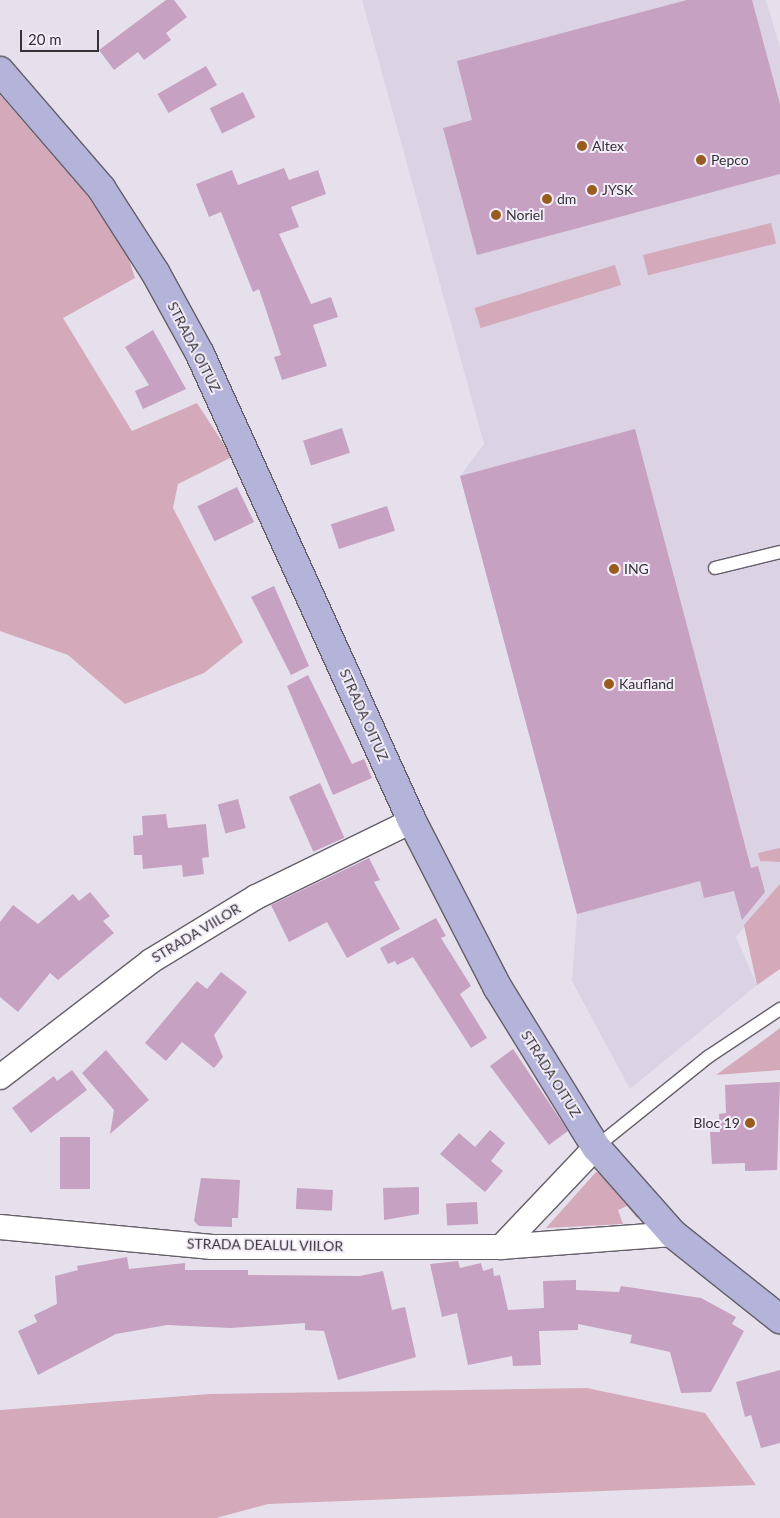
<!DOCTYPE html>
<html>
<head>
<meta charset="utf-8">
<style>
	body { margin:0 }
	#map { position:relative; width:780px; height:1518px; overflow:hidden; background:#e6e0ec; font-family:Lato,sans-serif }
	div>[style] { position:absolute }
	.built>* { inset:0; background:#dbd2e4 }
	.green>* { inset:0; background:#d4aaba; transform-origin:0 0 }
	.building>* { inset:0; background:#c7a1c2; transform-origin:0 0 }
	.roads { filter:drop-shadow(1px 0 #645f69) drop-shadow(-1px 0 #645f69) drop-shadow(0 1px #645f69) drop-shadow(0 -1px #645f69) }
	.service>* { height:12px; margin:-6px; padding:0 6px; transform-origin:6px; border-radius:6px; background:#fff }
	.minor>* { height:24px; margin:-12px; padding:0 12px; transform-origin:12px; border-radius:12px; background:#fff }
	.primary>* { height:28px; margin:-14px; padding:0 14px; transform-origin:14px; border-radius:14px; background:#b4b3da }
	.dots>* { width:14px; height:14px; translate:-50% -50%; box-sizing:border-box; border:2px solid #f3edf9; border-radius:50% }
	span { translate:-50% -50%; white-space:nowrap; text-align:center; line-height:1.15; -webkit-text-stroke:4px #f3edf9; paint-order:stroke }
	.poi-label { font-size:14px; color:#343236 }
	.left { translate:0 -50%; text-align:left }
	.right { translate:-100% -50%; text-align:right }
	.street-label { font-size:14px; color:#343236 }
	.scale { position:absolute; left:20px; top:30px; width:79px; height:22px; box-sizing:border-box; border:2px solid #343236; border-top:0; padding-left:6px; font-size:15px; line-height:18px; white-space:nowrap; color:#343236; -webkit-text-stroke:4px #f3edf9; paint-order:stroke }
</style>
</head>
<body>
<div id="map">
	<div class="built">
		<div style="clip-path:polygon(362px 0,766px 0,780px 48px,780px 848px,759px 853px,780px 860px,780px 884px,736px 937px,757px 985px,630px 1089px,572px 981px,577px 914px,460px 476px,484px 444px)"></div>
	</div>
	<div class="green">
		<div style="clip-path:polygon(0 95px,86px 194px,127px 253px,135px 278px,63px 318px,132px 431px,197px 403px,232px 457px,178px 484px,173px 508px,243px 642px,204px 673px,125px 704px,68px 655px,0 631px)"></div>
		<div style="left:771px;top:223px;width:21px;height:132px;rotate:76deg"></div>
		<div style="left:615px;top:265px;width:21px;height:147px;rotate:73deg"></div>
		<div style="clip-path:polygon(780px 848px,780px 862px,760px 861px,758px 853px)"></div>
		<div style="clip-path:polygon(780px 884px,780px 969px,757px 985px,744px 925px)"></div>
		<div style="clip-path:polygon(780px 1028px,780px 1070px,716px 1075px,768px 1037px)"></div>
		<div style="clip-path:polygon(596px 1172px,602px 1173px,641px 1217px,637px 1218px,627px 1206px,618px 1210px,623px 1224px,546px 1228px)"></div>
		<div style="clip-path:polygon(587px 1388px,705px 1413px,756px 1485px,268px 1504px,216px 1518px,0 1518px,0 1410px,210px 1394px)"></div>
	</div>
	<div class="building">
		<div style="clip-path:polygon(166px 0,174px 0,187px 17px,166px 33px,171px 40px,144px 60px,138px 52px,114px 70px,99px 50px)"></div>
		<div style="clip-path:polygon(687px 0,752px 0,780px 104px,780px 174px,477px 255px,443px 128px,472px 120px,457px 61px)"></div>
		<div style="left:206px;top:66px;width:22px;height:56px;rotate:60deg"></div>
		<div style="left:243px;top:92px;width:28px;height:37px;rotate:64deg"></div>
		<div style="clip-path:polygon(284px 168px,289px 180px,318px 170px,326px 194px,291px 207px,299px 227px,279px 234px,311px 304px,331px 297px,338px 317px,313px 325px,327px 366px,282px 380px,274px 357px,281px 355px,259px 289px,253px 292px,221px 212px,209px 217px,196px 184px,232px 170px,238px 185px)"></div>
		<div style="clip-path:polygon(153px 330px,186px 389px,143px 409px,135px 391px,149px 385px,125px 347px)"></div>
		<div style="left:342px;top:428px;width:26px;height:41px;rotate:72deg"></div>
		<div style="clip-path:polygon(635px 429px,751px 868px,758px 866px,765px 892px,742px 920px,734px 891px,704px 898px,700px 881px,577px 914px,460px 476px)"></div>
		<div style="left:237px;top:487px;width:39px;height:44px;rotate:64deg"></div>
		<div style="left:387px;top:506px;width:26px;height:59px;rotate:72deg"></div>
		<div style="clip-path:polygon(274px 586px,309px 666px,291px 675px,251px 597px)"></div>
		<div style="clip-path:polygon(308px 675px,352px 764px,364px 759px,372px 778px,333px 795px,287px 686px)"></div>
		<div style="left:320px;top:783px;width:60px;height:34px;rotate:66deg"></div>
		<div style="left:238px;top:799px;width:30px;height:21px;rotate:75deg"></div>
		<div style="clip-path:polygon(166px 814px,168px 828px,206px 824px,209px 857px,202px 858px,204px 874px,183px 877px,182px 865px,143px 869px,142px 855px,134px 855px,133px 836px,143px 835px,142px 816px)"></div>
		<div style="clip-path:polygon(369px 858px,380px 880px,374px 882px,400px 929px,347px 958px,327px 922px,289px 942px,271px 905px)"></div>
		<div style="clip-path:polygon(90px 892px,110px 916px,103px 921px,114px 933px,58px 980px,50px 973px,18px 1012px,0 997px,0 922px,13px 905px,38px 924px,73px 894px,79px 901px)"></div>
		<div style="clip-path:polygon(436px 918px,446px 936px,441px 938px,471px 986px,460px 994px,487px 1038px,471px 1048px,413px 957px,397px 965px,395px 961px,388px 964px,380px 948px)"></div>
		<div style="clip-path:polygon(221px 972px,247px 992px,214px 1035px,223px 1057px,214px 1068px,182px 1042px,166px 1061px,145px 1043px,197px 981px,207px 989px)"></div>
		<div style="clip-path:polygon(513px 1049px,568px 1131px,549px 1145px,490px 1066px)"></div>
		<div style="clip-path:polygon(106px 1050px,149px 1100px,110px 1134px,114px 1110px,82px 1073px)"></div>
		<div style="clip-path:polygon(72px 1070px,87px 1090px,31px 1133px,12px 1108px,54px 1076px,57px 1081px)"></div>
		<div style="clip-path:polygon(780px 1082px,777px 1170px,745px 1171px,745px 1163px,712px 1164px,710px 1132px,720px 1132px,719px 1114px,726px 1113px,725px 1085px)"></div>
		<div style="clip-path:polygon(490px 1130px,505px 1143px,491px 1161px,503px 1171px,485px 1192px,440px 1154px,459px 1133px,475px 1147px)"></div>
		<div style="left:60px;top:1137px;width:30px;height:52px"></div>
		<div style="clip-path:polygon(201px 1178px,240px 1180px,238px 1218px,232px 1218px,232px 1227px,199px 1226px,194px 1221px)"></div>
		<div style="clip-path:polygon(419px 1187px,419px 1214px,384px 1220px,383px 1188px)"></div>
		<div style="left:297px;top:1188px;width:36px;height:21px;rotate:3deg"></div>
		<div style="left:477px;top:1202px;width:22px;height:31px;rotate:87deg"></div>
		<div style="clip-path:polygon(127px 1257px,129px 1269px,185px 1263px,185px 1270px,248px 1270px,248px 1275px,360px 1276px,383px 1271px,392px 1310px,405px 1307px,416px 1357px,338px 1380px,324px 1331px,305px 1330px,305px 1323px,230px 1328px,167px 1325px,116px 1334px,38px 1375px,18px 1331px,37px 1322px,34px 1315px,57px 1304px,55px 1276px,78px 1270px,77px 1266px)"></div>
		<div style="clip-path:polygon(458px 1261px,460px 1268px,481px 1263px,483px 1271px,493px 1268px,494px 1276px,500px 1275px,508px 1310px,544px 1308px,543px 1281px,576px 1280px,576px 1290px,619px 1292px,621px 1286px,701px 1298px,736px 1317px,732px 1324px,744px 1331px,711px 1392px,681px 1393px,670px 1352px,630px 1343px,632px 1335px,578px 1324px,578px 1330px,539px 1331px,541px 1365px,513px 1366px,512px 1356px,468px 1365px,457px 1313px,442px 1317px,430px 1264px)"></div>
		<div style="clip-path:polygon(780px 1370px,780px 1443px,761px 1448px,751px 1415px,745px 1417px,736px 1382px)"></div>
	</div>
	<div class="roads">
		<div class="service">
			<div style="left:715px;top:568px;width:67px;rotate:-13.8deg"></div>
			<div style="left:596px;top:1147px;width:144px;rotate:-38.8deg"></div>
			<div style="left:708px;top:1057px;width:87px;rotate:-33.7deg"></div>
		</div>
		<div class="minor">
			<div style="left:0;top:1077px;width:190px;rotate:-37.5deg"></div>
			<div style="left:151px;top:961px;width:123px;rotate:-31.4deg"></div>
			<div style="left:256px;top:897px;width:174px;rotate:-26deg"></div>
			<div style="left:0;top:1227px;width:213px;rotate:5.4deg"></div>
			<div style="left:212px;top:1247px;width:289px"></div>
			<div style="left:501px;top:1247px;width:172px;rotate:-4.3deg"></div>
			<div style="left:501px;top:1247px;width:138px;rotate:-46.5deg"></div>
		</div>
		<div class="primary">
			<div style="left:0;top:71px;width:155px;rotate:49.2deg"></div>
			<div style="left:101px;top:188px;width:100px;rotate:57.3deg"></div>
			<div style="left:155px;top:272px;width:94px;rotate:61.2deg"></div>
			<div style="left:200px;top:354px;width:513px;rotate:65.58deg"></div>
			<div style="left:412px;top:821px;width:188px;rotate:62.8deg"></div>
			<div style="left:498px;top:988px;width:187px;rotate:58.4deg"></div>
			<div style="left:596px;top:1147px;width:116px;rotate:48.5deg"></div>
			<div style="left:673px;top:1234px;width:137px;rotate:38.5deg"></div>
		</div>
	</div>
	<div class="dots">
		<div style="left:582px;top:146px;background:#985d1e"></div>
		<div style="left:701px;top:160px;background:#985d1e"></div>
		<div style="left:592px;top:190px;background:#985d1e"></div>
		<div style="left:547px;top:199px;background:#985d1e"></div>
		<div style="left:496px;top:215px;background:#985d1e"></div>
		<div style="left:614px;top:569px;background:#985d1e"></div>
		<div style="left:609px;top:684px;background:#985d1e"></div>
		<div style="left:750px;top:1123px;background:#985d1e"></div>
	</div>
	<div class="poi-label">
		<span class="left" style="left:592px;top:146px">Altex</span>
		<span class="left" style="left:711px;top:160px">Pepco</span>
		<span class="left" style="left:602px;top:190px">JYSK</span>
		<span class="left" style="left:557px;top:199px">dm</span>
		<span class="left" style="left:506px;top:215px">Noriel</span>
		<span class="left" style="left:624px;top:569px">ING</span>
		<span class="left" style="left:619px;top:684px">Kaufland</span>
		<span class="right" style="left:740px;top:1123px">Bloc 19</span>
	</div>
	<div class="street-label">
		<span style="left:194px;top:347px;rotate:63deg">STRADA OITUZ</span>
		<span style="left:364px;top:715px;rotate:66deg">STRADA OITUZ</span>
		<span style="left:196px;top:933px;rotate:-31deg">STRADA VIILOR</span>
		<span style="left:551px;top:1074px;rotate:58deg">STRADA OITUZ</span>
		<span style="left:265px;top:1245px;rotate:1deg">STRADA DEALUL VIILOR</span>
	</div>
	<div class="scale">20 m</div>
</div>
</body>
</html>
